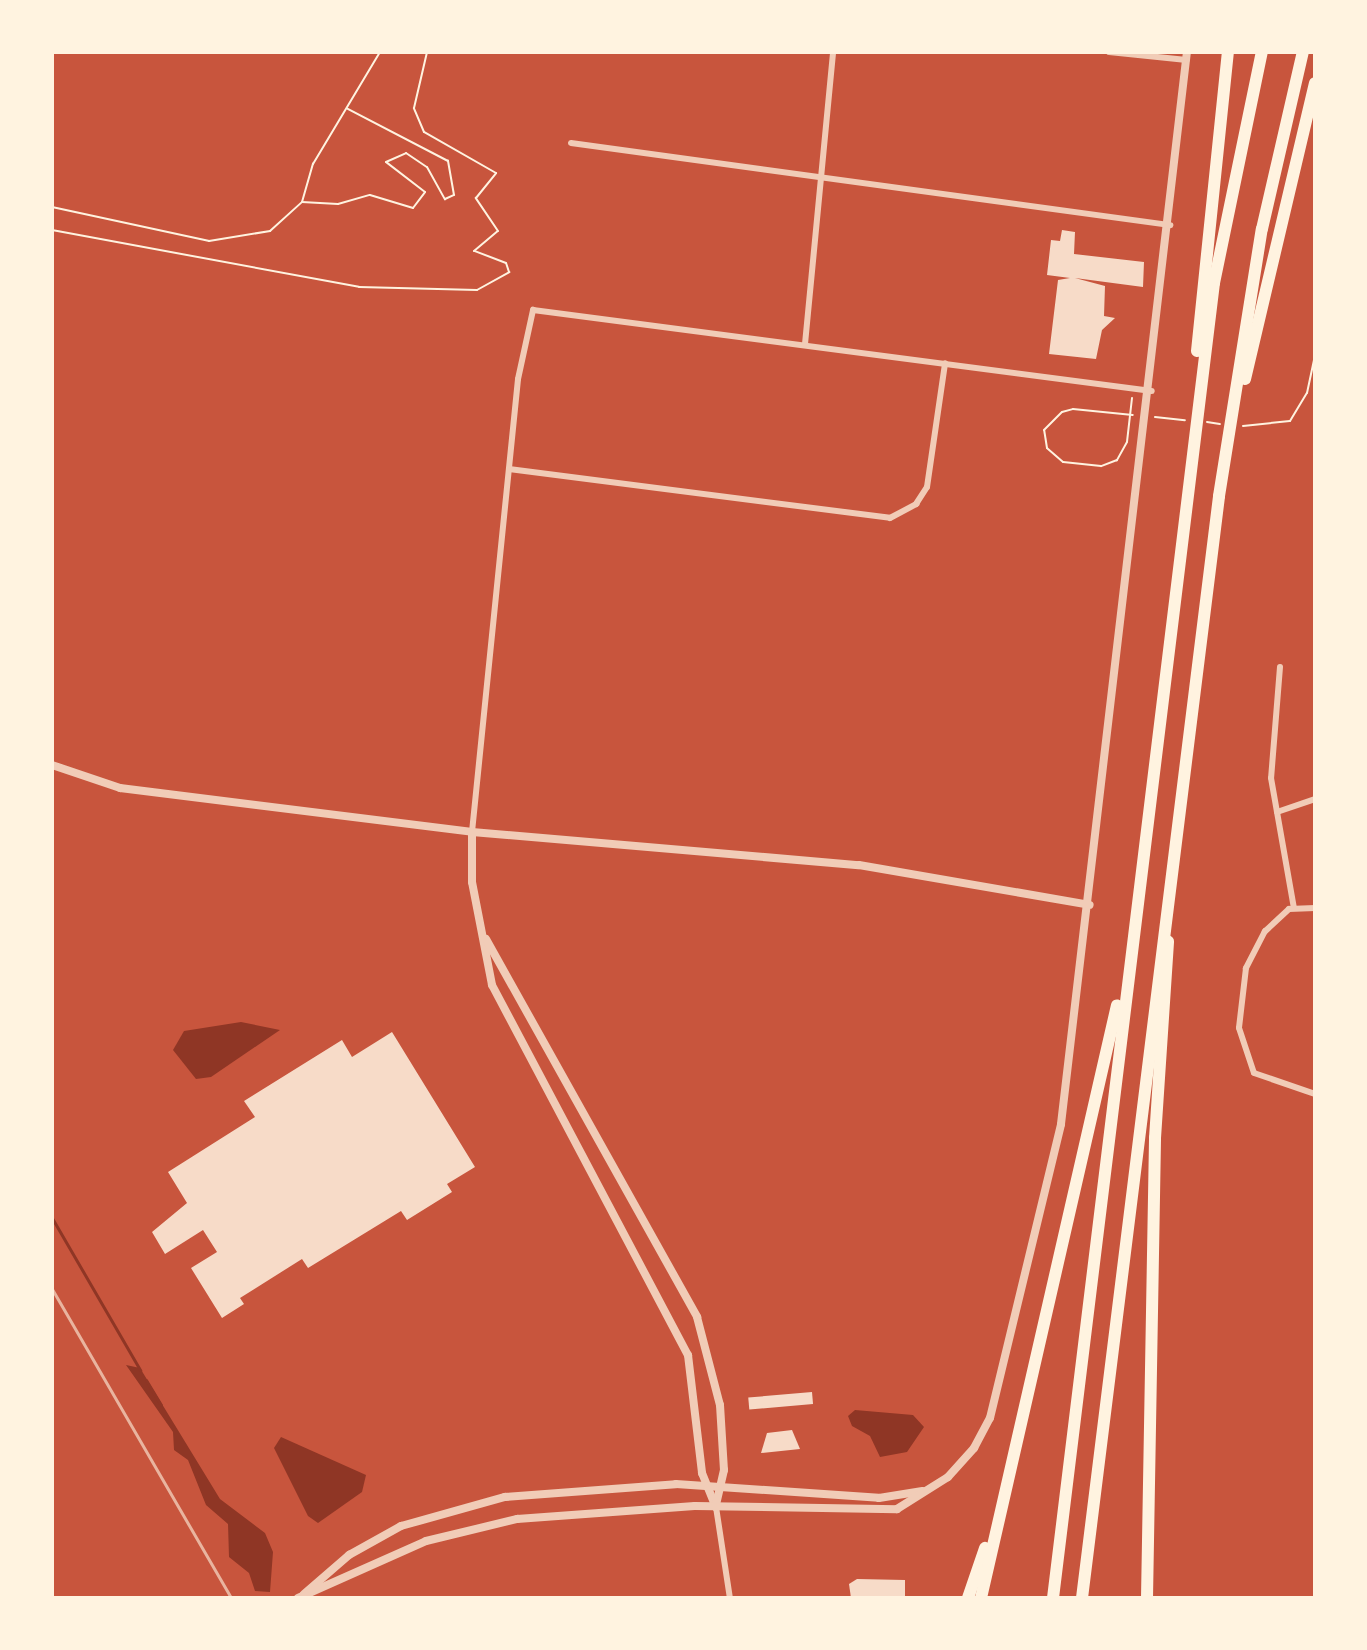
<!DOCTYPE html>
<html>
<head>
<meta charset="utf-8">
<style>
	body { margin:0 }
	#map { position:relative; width:1367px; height:1650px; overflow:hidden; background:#c8553d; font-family:Lato,sans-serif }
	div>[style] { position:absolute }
	.water>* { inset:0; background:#8f3625 }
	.stream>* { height:3px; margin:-1.5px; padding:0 1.5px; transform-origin:1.5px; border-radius:1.5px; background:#8f3625 }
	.building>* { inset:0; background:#f7dbc8; transform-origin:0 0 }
	.path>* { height:2px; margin:-1px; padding:0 1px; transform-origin:1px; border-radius:1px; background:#fff3e0 }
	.minor>* { height:6px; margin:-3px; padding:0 3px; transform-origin:3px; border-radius:3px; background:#f1ccb7 }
	.tertiary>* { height:8px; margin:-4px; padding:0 4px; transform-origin:4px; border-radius:4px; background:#f1ccb7 }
	.motorway>* { height:12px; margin:-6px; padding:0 6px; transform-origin:6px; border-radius:6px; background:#fff3e0 }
	.rail>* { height:3px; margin:-1.5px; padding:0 1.5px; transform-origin:1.5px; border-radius:1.5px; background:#e9b49f }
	span { translate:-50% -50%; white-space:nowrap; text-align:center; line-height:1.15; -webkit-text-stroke:8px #fff3e0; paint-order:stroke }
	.frame { position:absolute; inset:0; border:54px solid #fff3e0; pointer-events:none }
</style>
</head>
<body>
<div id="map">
	<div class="water">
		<div style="clip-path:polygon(241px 1022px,280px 1030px,211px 1077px,196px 1079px,173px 1050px,184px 1031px)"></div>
		<div style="clip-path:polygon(126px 1365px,140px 1368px,220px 1499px,265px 1533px,273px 1552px,270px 1592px,255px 1591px,249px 1573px,229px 1557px,228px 1524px,206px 1505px,188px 1460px,174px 1450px,173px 1432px)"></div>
		<div style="clip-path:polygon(855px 1410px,913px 1415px,924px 1427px,907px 1452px,880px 1457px,870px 1436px,852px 1426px,848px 1416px)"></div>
		<div style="clip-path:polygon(281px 1437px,366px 1475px,362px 1492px,318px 1523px,308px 1516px,274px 1448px)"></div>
	</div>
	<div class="stream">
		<div style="left:52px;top:1218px;width:176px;rotate:59.9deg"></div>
		<div style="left:146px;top:1380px;width:29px;rotate:59deg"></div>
	</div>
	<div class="building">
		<div style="clip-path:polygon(1062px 230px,1075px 232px,1074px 254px,1144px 262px,1143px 287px,1075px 278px,1105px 286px,1104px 316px,1115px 318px,1102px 330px,1096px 359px,1049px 354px,1058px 280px,1070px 278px,1047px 275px,1051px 240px,1060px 241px)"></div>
		<div style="clip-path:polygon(392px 1032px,475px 1167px,447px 1184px,452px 1192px,407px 1220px,401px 1211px,308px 1268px,302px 1259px,240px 1298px,244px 1304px,222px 1318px,191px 1268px,217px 1252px,203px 1230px,165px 1254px,152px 1232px,187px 1203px,168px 1172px,255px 1117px,244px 1101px,342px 1040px,352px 1057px)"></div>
		<div style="left:812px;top:1392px;width:12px;height:64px;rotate:85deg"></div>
		<div style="clip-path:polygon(792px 1430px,800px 1449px,761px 1453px,767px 1433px)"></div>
		<div style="clip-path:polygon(857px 1579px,905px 1580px,905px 1597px,851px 1598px,849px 1584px)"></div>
	</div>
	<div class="path">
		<div style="left:302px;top:202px;width:36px;rotate:3deg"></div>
		<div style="left:338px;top:204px;width:33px;rotate:-16deg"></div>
		<div style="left:370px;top:195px;width:45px;rotate:16.8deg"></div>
		<div style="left:413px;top:208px;width:20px;rotate:-53deg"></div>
		<div style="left:425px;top:192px;width:49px;rotate:-142.4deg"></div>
		<div style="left:386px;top:162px;width:22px;rotate:-24deg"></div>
		<div style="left:406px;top:153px;width:25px;rotate:34deg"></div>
		<div style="left:427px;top:167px;width:37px;rotate:61deg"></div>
		<div style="left:445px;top:199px;width:10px;rotate:-24deg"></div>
		<div style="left:454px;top:195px;width:35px;rotate:-100deg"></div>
		<div style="left:448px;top:161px;width:113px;rotate:-152.5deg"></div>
		<div style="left:52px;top:207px;width:161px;rotate:12.2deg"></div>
		<div style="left:209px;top:241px;width:62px;rotate:-9.3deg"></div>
		<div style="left:270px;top:231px;width:43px;rotate:-42.2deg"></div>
		<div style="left:302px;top:202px;width:40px;rotate:-74deg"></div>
		<div style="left:313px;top:164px;width:131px;rotate:-59.1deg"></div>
		<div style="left:52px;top:230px;width:312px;rotate:10.5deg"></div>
		<div style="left:359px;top:287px;width:118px;rotate:1.5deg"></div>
		<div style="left:477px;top:290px;width:37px;rotate:-29deg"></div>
		<div style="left:509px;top:272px;width:9px;rotate:-108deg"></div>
		<div style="left:506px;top:263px;width:34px;rotate:-159deg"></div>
		<div style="left:474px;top:251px;width:31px;rotate:-40deg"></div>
		<div style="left:498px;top:231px;width:40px;rotate:-124deg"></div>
		<div style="left:476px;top:198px;width:32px;rotate:-51deg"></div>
		<div style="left:496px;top:173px;width:83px;rotate:-150.3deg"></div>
		<div style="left:424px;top:132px;width:26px;rotate:-113deg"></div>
		<div style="left:414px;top:108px;width:57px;rotate:-76.9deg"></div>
		<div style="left:1132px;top:398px;width:44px;rotate:96.5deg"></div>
		<div style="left:1127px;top:442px;width:21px;rotate:119deg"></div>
		<div style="left:1117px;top:460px;width:17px;rotate:159deg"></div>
		<div style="left:1101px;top:466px;width:38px;rotate:-174deg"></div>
		<div style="left:1063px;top:462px;width:21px;rotate:-139deg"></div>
		<div style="left:1047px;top:448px;width:18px;rotate:-99deg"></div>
		<div style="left:1044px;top:430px;width:25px;rotate:-45deg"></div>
		<div style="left:1062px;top:412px;width:11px;rotate:-15deg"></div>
		<div style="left:1073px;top:409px;width:60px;rotate:5.7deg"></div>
		<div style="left:1155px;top:417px;width:30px;rotate:6deg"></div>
		<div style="left:1207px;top:422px;width:13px;rotate:9deg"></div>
		<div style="left:1243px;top:426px;width:47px;rotate:-6.1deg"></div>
		<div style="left:1290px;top:421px;width:33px;rotate:-59deg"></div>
		<div style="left:1307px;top:393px;width:38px;rotate:-78deg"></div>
	</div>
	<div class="minor">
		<div style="left:1109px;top:52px;width:78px;rotate:5.9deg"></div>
		<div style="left:571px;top:143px;width:605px;rotate:7.8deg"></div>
		<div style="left:805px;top:344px;width:293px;rotate:-84.5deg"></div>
		<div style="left:509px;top:469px;width:384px;rotate:7.3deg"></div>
		<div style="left:890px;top:518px;width:30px;rotate:-28deg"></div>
		<div style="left:916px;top:504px;width:20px;rotate:-57deg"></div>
		<div style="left:927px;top:487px;width:125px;rotate:-81.7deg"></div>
		<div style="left:1280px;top:667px;width:111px;rotate:94.6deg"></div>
		<div style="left:1271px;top:778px;width:132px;rotate:80deg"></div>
		<div style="left:1277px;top:812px;width:40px;rotate:-18.9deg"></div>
		<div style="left:472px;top:832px;width:455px;rotate:-84.2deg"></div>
		<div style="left:518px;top:379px;width:71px;rotate:-77.7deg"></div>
		<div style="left:533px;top:310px;width:624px;rotate:7.46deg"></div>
		<div style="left:1315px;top:908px;width:26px;rotate:178deg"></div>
		<div style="left:1289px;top:909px;width:33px;rotate:137deg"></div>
		<div style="left:1265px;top:931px;width:42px;rotate:117.2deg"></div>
		<div style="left:1246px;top:968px;width:60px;rotate:96.7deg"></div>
		<div style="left:1239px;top:1028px;width:47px;rotate:71.6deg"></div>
		<div style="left:1254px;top:1073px;width:65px;rotate:19deg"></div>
		<div style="left:716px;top:1507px;width:92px;rotate:81.3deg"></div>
	</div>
	<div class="tertiary">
		<div style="left:52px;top:765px;width:72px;rotate:18.7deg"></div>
		<div style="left:120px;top:788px;width:355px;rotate:7.1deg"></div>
		<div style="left:472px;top:832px;width:388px;rotate:4.9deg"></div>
		<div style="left:859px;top:865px;width:234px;rotate:9.8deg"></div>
		<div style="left:472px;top:832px;width:50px;rotate:90deg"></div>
		<div style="left:472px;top:882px;width:105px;rotate:79deg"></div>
		<div style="left:492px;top:985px;width:419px;rotate:62.1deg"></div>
		<div style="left:688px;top:1355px;width:119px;rotate:83.2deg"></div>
		<div style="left:702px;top:1473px;width:37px;rotate:68deg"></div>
		<div style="left:486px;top:939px;width:433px;rotate:60.8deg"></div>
		<div style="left:697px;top:1317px;width:91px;rotate:75.4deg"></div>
		<div style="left:720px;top:1405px;width:65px;rotate:86.5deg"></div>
		<div style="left:724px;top:1470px;width:37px;rotate:103deg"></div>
		<div style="left:304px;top:1594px;width:60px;rotate:-40.9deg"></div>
		<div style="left:349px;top:1555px;width:60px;rotate:-29.1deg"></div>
		<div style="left:401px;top:1526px;width:108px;rotate:-15.6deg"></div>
		<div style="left:505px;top:1497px;width:171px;rotate:-4.3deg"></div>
		<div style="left:676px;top:1484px;width:203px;rotate:3.9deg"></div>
		<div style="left:879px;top:1498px;width:44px;rotate:-9.2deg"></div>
		<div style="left:298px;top:1598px;width:140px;rotate:-24deg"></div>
		<div style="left:426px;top:1541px;width:94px;rotate:-13.6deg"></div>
		<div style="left:517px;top:1519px;width:178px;rotate:-4.2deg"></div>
		<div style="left:695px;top:1506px;width:202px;rotate:0.9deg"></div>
		<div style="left:897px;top:1509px;width:60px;rotate:-32.1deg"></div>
		<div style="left:948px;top:1477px;width:39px;rotate:-48deg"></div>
		<div style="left:974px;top:1448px;width:34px;rotate:-62deg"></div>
		<div style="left:990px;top:1418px;width:302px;rotate:-76.4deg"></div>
		<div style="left:1061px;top:1124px;width:1079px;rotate:-83.3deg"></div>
	</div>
	<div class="motorway">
		<div style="left:1197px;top:351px;width:301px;rotate:-84.1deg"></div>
		<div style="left:1245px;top:379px;width:304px;rotate:-76.7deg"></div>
		<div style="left:968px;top:1598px;width:53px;rotate:-71.2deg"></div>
		<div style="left:981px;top:1598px;width:608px;rotate:-77.08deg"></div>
		<div style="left:1053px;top:1598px;width:1325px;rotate:-83.02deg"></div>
		<div style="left:1214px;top:283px;width:236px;rotate:-78.3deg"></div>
		<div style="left:1082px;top:1598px;width:1110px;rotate:-82.91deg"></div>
		<div style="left:1219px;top:496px;width:270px;rotate:-80.9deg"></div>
		<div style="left:1262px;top:229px;width:182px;rotate:-77deg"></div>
		<div style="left:1147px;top:1598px;width:460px;rotate:-89deg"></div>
		<div style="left:1155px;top:1138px;width:197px;rotate:-86.2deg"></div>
	</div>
	<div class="rail">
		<div style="left:52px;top:1289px;width:357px;rotate:59.9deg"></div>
	</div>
	<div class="frame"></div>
</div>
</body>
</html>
